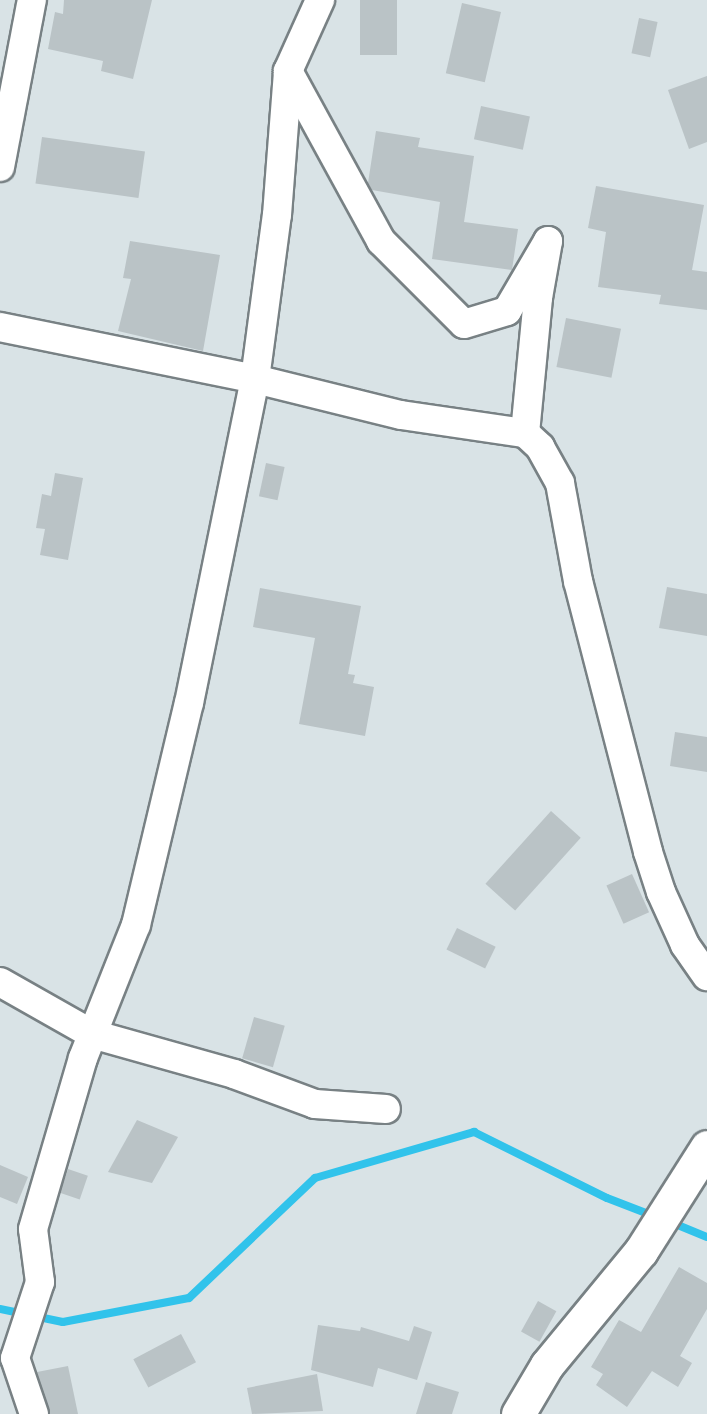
<!DOCTYPE html>
<html>
<head>
<meta charset="utf-8">
<style>
	body { margin:0 }
	#map { position:relative; width:707px; height:1414px; overflow:hidden; background:#d9e3e6; font-family:Helvetica,sans-serif }
	div>[style] { position:absolute }
	.stream>* { height:8px; margin:-4px; padding:0 4px; transform-origin:4px; border-radius:4px; background:#31c3eb }
	.building>* { inset:0; background:#bac3c6; transform-origin:0 0 }
	.roads { filter:drop-shadow(2px 0 #788184) drop-shadow(-2px 0 #788184) drop-shadow(0 2px #788184) drop-shadow(0 -2px #788184) }
	.minor>* { height:28px; margin:-14px; padding:0 14px; transform-origin:14px; border-radius:14px; background:#fff }
	.tertiary>* { height:33px; margin:-16.5px; padding:0 16.5px; transform-origin:16.5px; border-radius:16.5px; background:#fff }
	span { translate:-50% -50%; white-space:nowrap; text-align:center; line-height:1.15; -webkit-text-stroke:5px #e6f0f3; paint-order:stroke }
</style>
</head>
<body>
<div id="map">
	<div class="stream">
		<div style="left:668px;top:1221px;width:42px;rotate:22.3deg"></div>
		<div style="left:0;top:1309px;width:64px;rotate:11.7deg"></div>
		<div style="left:63px;top:1322px;width:128px;rotate:-10.8deg"></div>
		<div style="left:189px;top:1298px;width:174px;rotate:-43.6deg"></div>
		<div style="left:315px;top:1178px;width:166px;rotate:-16.1deg"></div>
		<div style="left:474px;top:1132px;width:148px;rotate:26.4deg"></div>
		<div style="left:607px;top:1198px;width:50px;rotate:21deg"></div>
	</div>
	<div class="building">
		<div style="clip-path:polygon(64px 0,152px 0,133px 79px,101px 71px,103px 61px,48px 49px,55px 12px,63px 14px)"></div>
		<div style="left:360px;top:0;width:37px;height:55px"></div>
		<div style="left:462px;top:3px;width:40px;height:72px;rotate:13deg"></div>
		<div style="left:639px;top:18px;width:19px;height:36px;rotate:12deg"></div>
		<div style="clip-path:polygon(707px 76px,707px 142px,689px 149px,668px 90px)"></div>
		<div style="left:481px;top:106px;width:50px;height:34px;rotate:12deg"></div>
		<div style="clip-path:polygon(376px 131px,420px 138px,418px 147px,474px 156px,464px 222px,518px 229px,512px 270px,432px 259px,440px 202px,372px 190px,368px 183px)"></div>
		<div style="left:42px;top:137px;width:104px;height:47px;rotate:8deg"></div>
		<div style="clip-path:polygon(596px 186px,704px 205px,692px 270px,707px 272px,707px 310px,659px 304px,661px 295px,598px 287px,606px 232px,588px 228px)"></div>
		<div style="clip-path:polygon(130px 241px,220px 255px,203px 351px,118px 331px,131px 279px,123px 278px)"></div>
		<div style="left:566px;top:318px;width:56px;height:50px;rotate:11deg"></div>
		<div style="left:266px;top:463px;width:19px;height:34px;rotate:12deg"></div>
		<div style="clip-path:polygon(55px 473px,83px 478px,68px 560px,40px 555px,45px 529px,36px 528px,42px 494px,51px 496px)"></div>
		<div style="clip-path:polygon(667px 587px,707px 594px,707px 636px,659px 628px)"></div>
		<div style="clip-path:polygon(260px 588px,361px 606px,348px 674px,355px 675px,353px 683px,374px 687px,365px 736px,299px 724px,315px 638px,253px 627px)"></div>
		<div style="clip-path:polygon(675px 732px,707px 737px,707px 772px,670px 766px)"></div>
		<div style="left:551px;top:811px;width:40px;height:98px;rotate:42deg"></div>
		<div style="left:632px;top:874px;width:42px;height:28px;rotate:66deg"></div>
		<div style="left:457px;top:928px;width:43px;height:24px;rotate:26deg"></div>
		<div style="left:254px;top:1017px;width:32px;height:43px;rotate:16deg"></div>
		<div style="clip-path:polygon(137px 1120px,178px 1137px,152px 1183px,108px 1172px)"></div>
		<div style="clip-path:polygon(0 1165px,28px 1177px,17px 1204px,0 1197px)"></div>
		<div style="left:68px;top:1169px;width:21px;height:25px;rotate:19deg"></div>
		<div style="clip-path:polygon(679px 1267px,707px 1283px,707px 1309px,680px 1356px,692px 1363px,678px 1387px,652px 1371px,627px 1407px,596px 1385px,603px 1374px,591px 1367px,619px 1320px,641px 1332px)"></div>
		<div style="left:538px;top:1301px;width:21px;height:35px;rotate:29deg"></div>
		<div style="clip-path:polygon(318px 1325px,360px 1331px,361px 1327px,409px 1341px,414px 1326px,432px 1332px,417px 1380px,378px 1368px,373px 1387px,311px 1370px)"></div>
		<div style="left:181px;top:1334px;width:32px;height:54px;rotate:62deg"></div>
		<div style="clip-path:polygon(68px 1366px,78px 1414px,50px 1414px,37px 1372px)"></div>
		<div style="clip-path:polygon(317px 1374px,323px 1411px,252px 1414px,247px 1388px)"></div>
		<div style="clip-path:polygon(426px 1382px,459px 1392px,452px 1414px,416px 1414px)"></div>
	</div>
	<div class="roads">
		<div class="minor">
			<div style="left:288px;top:71px;width:194px;rotate:61.3deg"></div>
			<div style="left:381px;top:241px;width:117px;rotate:45deg"></div>
			<div style="left:464px;top:324px;width:45px;rotate:-16.8deg"></div>
			<div style="left:507px;top:311px;width:81px;rotate:-59.6deg"></div>
			<div style="left:548px;top:241px;width:58px;rotate:100deg"></div>
			<div style="left:538px;top:298px;width:136px;rotate:95.5deg"></div>
			<div style="left:0;top:167px;width:170px;rotate:-79.2deg"></div>
			<div style="left:0;top:327px;width:260px;rotate:11.5deg"></div>
			<div style="left:255px;top:379px;width:150px;rotate:13.9deg"></div>
			<div style="left:401px;top:415px;width:125px;rotate:8.3deg"></div>
			<div style="left:525px;top:433px;width:21px;rotate:43deg"></div>
			<div style="left:540px;top:447px;width:41px;rotate:60.9deg"></div>
			<div style="left:560px;top:483px;width:100px;rotate:79.6deg"></div>
			<div style="left:578px;top:581px;width:280px;rotate:75.5deg"></div>
			<div style="left:648px;top:852px;width:42px;rotate:72deg"></div>
			<div style="left:661px;top:892px;width:58px;rotate:65.6deg"></div>
			<div style="left:685px;top:945px;width:38px;rotate:55deg"></div>
			<div style="left:0;top:982px;width:106px;rotate:29.5deg"></div>
			<div style="left:92px;top:1034px;width:148px;rotate:15.7deg"></div>
			<div style="left:234px;top:1074px;width:86px;rotate:20.3deg"></div>
			<div style="left:315px;top:1104px;width:71px;rotate:4deg"></div>
			<div style="left:34px;top:1414px;width:59px;rotate:-108.7deg"></div>
			<div style="left:15px;top:1358px;width:80px;rotate:-71.8deg"></div>
			<div style="left:40px;top:1282px;width:53px;rotate:-97.5deg"></div>
			<div style="left:33px;top:1229px;width:178px;rotate:-73.7deg"></div>
			<div style="left:83px;top:1058px;width:143px;rotate:-68.3deg"></div>
			<div style="left:136px;top:925px;width:228px;rotate:-76.6deg"></div>
			<div style="left:189px;top:703px;width:331px;rotate:-78.5deg"></div>
			<div style="left:255px;top:379px;width:165px;rotate:-82.4deg"></div>
			<div style="left:277px;top:215px;width:144px;rotate:-85.6deg"></div>
			<div style="left:288px;top:71px;width:78px;rotate:-65.7deg"></div>
		</div>
		<div class="tertiary">
			<div style="left:518px;top:1414px;width:57px;rotate:-59.4deg"></div>
			<div style="left:547px;top:1365px;width:148px;rotate:-50.5deg"></div>
			<div style="left:641px;top:1251px;width:123px;rotate:-57.6deg"></div>
		</div>
	</div>
</div>
</body>
</html>
